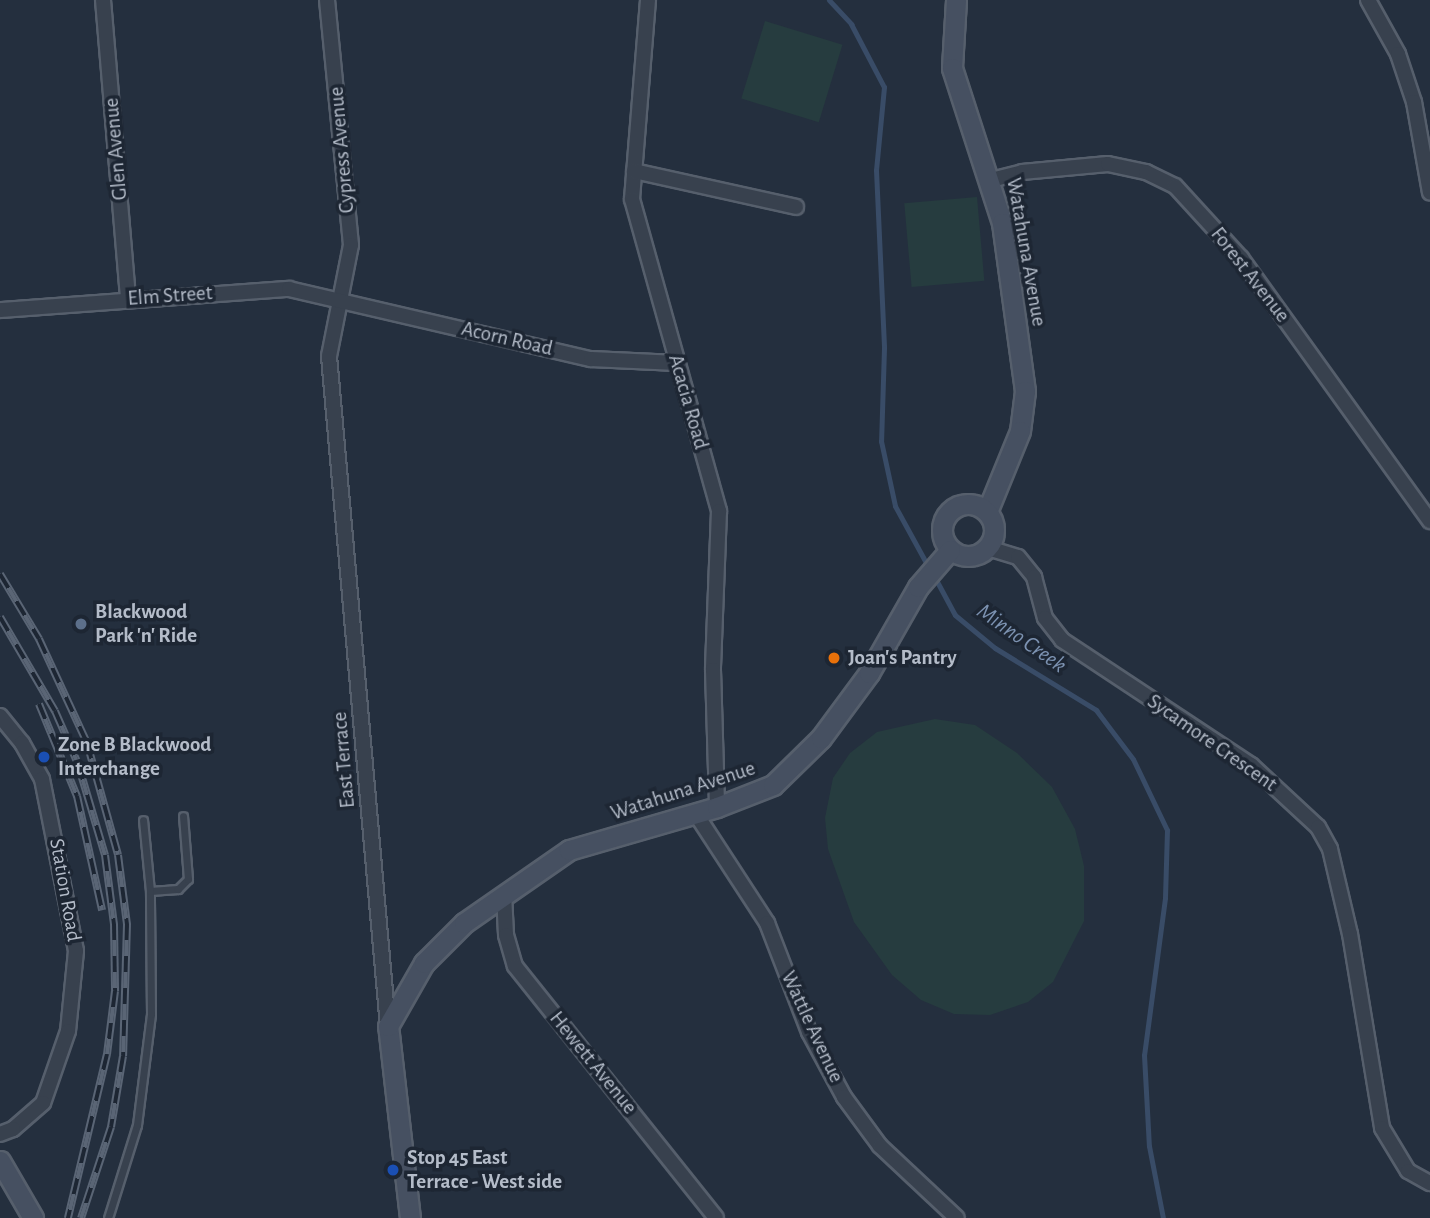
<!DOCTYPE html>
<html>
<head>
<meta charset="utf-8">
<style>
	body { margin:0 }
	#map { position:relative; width:1430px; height:1218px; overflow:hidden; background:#242f3e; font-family:"Alegreya Sans",sans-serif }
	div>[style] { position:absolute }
	.green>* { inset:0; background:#263c3f; transform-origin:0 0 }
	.stream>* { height:5px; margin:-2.5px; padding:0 2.5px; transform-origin:2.5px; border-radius:2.5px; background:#394c67 }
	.roads { filter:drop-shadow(2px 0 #565f6c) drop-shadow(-2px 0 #565f6c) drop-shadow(0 2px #565f6c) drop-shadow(0 -2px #565f6c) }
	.lane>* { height:7px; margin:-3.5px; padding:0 3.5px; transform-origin:3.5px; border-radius:3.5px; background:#38414e }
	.street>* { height:14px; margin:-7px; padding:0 7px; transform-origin:7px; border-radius:7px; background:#38414e }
	.secondary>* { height:19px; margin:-9.5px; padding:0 9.5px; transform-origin:9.5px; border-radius:9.5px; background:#465061 }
	.secondary>.ring { margin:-9.5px; padding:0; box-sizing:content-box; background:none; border:19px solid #465061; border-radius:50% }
	.rail>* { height:8px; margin-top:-4px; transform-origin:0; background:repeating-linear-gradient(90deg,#1d2633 0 16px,#5a6575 0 32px); box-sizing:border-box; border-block:2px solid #5a6575 }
	.dots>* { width:19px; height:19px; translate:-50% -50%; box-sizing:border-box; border:4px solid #1d2633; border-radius:50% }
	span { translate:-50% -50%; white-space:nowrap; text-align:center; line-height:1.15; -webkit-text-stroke:7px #1d2633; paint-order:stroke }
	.street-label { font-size:21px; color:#b4bcc9 }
	.poi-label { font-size:21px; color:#b4bcc9; font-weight:700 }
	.left { translate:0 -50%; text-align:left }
	.water-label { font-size:23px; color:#7c92b1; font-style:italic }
</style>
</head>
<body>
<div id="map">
	<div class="green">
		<div style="left:765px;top:21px;width:81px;height:81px;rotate:17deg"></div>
		<div style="left:977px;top:197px;width:84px;height:73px;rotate:85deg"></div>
		<div style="clip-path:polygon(935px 719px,975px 725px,1017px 753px,1052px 787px,1075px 829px,1084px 866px,1084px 921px,1053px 982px,1028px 1002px,990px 1015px,954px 1014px,921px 1000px,892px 975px,854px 922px,828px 849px,825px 818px,833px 778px,850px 753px,877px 732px)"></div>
	</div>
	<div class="stream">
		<div style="left:829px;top:0;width:33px;rotate:47deg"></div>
		<div style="left:851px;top:24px;width:71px;rotate:62.4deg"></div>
		<div style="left:884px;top:87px;width:83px;rotate:95.5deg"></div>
		<div style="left:876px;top:170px;width:178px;rotate:87.4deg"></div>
		<div style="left:884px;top:348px;width:93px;rotate:91.8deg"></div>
		<div style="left:881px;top:441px;width:66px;rotate:77.8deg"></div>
		<div style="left:895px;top:506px;width:71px;rotate:61.3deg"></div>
		<div style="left:934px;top:576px;width:44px;rotate:61.7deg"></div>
		<div style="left:955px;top:615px;width:52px;rotate:39.5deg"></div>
		<div style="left:995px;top:648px;width:119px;rotate:31.5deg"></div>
		<div style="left:1096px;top:710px;width:61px;rotate:52.9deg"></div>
		<div style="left:1133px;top:759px;width:79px;rotate:64.4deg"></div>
		<div style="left:1167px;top:830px;width:68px;rotate:91.7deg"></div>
		<div style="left:1165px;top:898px;width:158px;rotate:97.6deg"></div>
		<div style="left:1144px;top:1055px;width:91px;rotate:86.9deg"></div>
		<div style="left:1149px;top:1146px;width:73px;rotate:79deg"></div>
	</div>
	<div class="roads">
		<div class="lane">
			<div style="left:150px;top:891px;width:28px;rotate:-4deg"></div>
			<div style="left:178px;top:889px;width:14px;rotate:-45deg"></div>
			<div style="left:188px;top:879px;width:63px;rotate:-94.5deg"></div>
			<div style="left:108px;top:1218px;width:97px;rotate:-72.7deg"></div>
			<div style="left:137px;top:1125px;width:112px;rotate:-82.8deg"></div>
			<div style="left:151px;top:1014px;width:123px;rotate:-90.5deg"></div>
			<div style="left:150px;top:891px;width:71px;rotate:-95.6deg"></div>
		</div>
		<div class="street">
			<div style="left:103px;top:0;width:300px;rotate:85.2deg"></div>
			<div style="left:327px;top:0;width:246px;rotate:84.4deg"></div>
			<div style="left:351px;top:245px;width:113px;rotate:101.2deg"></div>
			<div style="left:329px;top:356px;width:673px;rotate:84.97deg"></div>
			<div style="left:648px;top:0;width:200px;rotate:94.6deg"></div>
			<div style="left:632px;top:199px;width:324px;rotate:74.4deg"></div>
			<div style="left:719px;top:511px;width:159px;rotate:92.2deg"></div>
			<div style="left:713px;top:670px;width:137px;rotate:88.3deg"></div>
			<div style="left:1368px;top:0;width:62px;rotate:60.9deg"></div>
			<div style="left:1398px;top:54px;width:51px;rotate:71.6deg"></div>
			<div style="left:1414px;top:102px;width:92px;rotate:80deg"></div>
			<div style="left:634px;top:171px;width:166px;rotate:12.5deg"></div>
			<div style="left:991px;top:180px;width:32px;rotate:-14deg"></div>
			<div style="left:1022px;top:172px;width:86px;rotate:-5.3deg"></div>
			<div style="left:1108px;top:164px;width:39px;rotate:12deg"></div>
			<div style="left:1146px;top:172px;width:32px;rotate:26deg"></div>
			<div style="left:1175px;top:186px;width:98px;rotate:47.5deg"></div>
			<div style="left:1241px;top:258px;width:324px;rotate:54.3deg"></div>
			<div style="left:0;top:310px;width:290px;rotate:-4.2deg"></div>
			<div style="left:289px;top:289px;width:310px;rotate:13.1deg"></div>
			<div style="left:591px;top:359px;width:86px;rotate:2.7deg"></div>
			<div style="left:988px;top:548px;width:31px;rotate:17deg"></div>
			<div style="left:1018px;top:557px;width:26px;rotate:51deg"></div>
			<div style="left:1034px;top:577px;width:42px;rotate:75deg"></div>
			<div style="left:1045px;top:618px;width:28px;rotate:52deg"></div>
			<div style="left:1062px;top:640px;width:227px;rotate:33.5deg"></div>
			<div style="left:1251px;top:765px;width:91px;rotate:42.8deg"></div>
			<div style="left:1318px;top:827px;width:25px;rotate:61deg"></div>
			<div style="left:1330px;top:849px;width:87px;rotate:76.8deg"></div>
			<div style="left:1350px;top:934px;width:197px;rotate:80.6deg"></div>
			<div style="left:1382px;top:1128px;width:50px;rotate:58.8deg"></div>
			<div style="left:1408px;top:1171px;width:25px;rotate:29deg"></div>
			<div style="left:0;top:716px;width:35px;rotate:51deg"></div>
			<div style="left:22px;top:743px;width:41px;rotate:60.9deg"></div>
			<div style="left:42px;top:779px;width:175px;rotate:78.8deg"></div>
			<div style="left:76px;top:951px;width:80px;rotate:95.7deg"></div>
			<div style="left:68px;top:1031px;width:76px;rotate:109.1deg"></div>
			<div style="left:43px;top:1103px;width:40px;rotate:139deg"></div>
			<div style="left:13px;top:1129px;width:14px;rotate:159deg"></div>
			<div style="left:696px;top:814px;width:130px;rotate:56.9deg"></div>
			<div style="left:767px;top:923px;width:117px;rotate:68.9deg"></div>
			<div style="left:809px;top:1032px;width:74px;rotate:61.7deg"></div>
			<div style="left:844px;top:1097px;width:61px;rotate:53.7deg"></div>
			<div style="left:880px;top:1146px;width:105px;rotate:43.1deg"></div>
			<div style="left:504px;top:894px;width:41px;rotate:87.2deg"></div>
			<div style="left:506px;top:935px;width:32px;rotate:74deg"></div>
			<div style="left:515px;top:966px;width:322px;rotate:51.4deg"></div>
		</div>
		<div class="secondary">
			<div style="left:956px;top:0;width:68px;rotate:93.4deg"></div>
			<div style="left:952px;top:68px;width:163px;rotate:72.1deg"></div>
			<div style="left:1002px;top:223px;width:170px;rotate:82.2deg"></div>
			<div style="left:1025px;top:391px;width:40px;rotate:97.1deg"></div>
			<div style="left:1020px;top:431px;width:87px;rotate:112.2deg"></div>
			<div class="ring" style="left:942px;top:504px;width:33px;height:33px"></div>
			<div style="left:0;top:1161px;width:66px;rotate:59.9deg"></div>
			<div style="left:410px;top:1218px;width:193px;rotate:-96.5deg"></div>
			<div style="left:388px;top:1026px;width:73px;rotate:-60.3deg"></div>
			<div style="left:424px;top:963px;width:57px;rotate:-45deg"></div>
			<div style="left:464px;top:923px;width:128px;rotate:-34.8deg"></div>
			<div style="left:569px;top:850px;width:154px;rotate:-16.2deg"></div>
			<div style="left:717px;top:807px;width:60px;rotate:-21.4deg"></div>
			<div style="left:773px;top:785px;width:67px;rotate:-44.4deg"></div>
			<div style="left:821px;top:738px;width:81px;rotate:-53.6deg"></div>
			<div style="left:869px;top:673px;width:99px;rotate:-60.3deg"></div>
			<div style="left:918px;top:587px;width:49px;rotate:-49.1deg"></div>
		</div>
	</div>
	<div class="rail">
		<div style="left:0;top:574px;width:76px;rotate:59deg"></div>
		<div style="left:39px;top:639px;width:115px;rotate:65.2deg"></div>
		<div style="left:87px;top:743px;width:116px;rotate:74.5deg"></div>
		<div style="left:118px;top:855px;width:70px;rotate:82.6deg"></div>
		<div style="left:127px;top:924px;width:132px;rotate:91.7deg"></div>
		<div style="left:123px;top:1056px;width:72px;rotate:99.6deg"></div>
		<div style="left:111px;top:1127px;width:96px;rotate:108.2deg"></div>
		<div style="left:0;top:617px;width:109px;rotate:59.7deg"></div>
		<div style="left:55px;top:711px;width:58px;rotate:66.5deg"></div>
		<div style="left:78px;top:764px;width:95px;rotate:73.5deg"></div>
		<div style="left:105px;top:855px;width:70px;rotate:82.6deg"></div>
		<div style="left:114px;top:924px;width:67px;rotate:89.1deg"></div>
		<div style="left:115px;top:991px;width:64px;rotate:97.2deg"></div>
		<div style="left:107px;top:1054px;width:169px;rotate:103.4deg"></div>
		<div style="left:39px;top:704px;width:100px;rotate:67.6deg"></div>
		<div style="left:77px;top:796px;width:117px;rotate:77.6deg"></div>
	</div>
	<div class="dots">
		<div style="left:81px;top:624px;background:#5c6f8a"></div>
		<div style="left:834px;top:658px;background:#e8710a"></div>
		<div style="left:44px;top:757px;background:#1a4fb4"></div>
		<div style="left:393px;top:1170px;background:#1a4fb4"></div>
	</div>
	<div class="street-label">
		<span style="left:116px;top:149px;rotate:-95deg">Glen Avenue</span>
		<span style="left:342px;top:150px;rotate:-95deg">Cypress Avenue</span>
		<span style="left:1026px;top:252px;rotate:80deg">Watahuna Avenue</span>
		<span style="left:1250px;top:275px;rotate:52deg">Forest Avenue</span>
		<span style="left:170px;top:296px;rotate:-4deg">Elm Street</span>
		<span style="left:507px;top:339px;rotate:13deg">Acorn Road</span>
		<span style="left:688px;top:402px;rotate:74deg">Acacia Road</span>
		<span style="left:1212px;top:743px;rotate:35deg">Sycamore Crescent</span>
		<span style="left:344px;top:760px;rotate:-95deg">East Terrace</span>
		<span style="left:683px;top:791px;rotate:-18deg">Watahuna Avenue</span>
		<span style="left:65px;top:890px;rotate:80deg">Station Road</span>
		<span style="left:812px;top:1027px;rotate:65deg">Wattle Avenue</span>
		<span style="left:593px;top:1063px;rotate:51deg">Hewett Avenue</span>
	</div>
	<div class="poi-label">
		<span class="left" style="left:95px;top:624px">Blackwood<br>Park 'n' Ride</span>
		<span class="left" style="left:848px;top:658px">Joan's Pantry</span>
		<span class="left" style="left:58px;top:757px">Zone B Blackwood<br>Interchange</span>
		<span class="left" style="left:407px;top:1170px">Stop 45 East<br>Terrace - West side</span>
	</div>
	<div class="water-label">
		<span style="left:1021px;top:639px;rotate:35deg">Minno Creek</span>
	</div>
</div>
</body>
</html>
